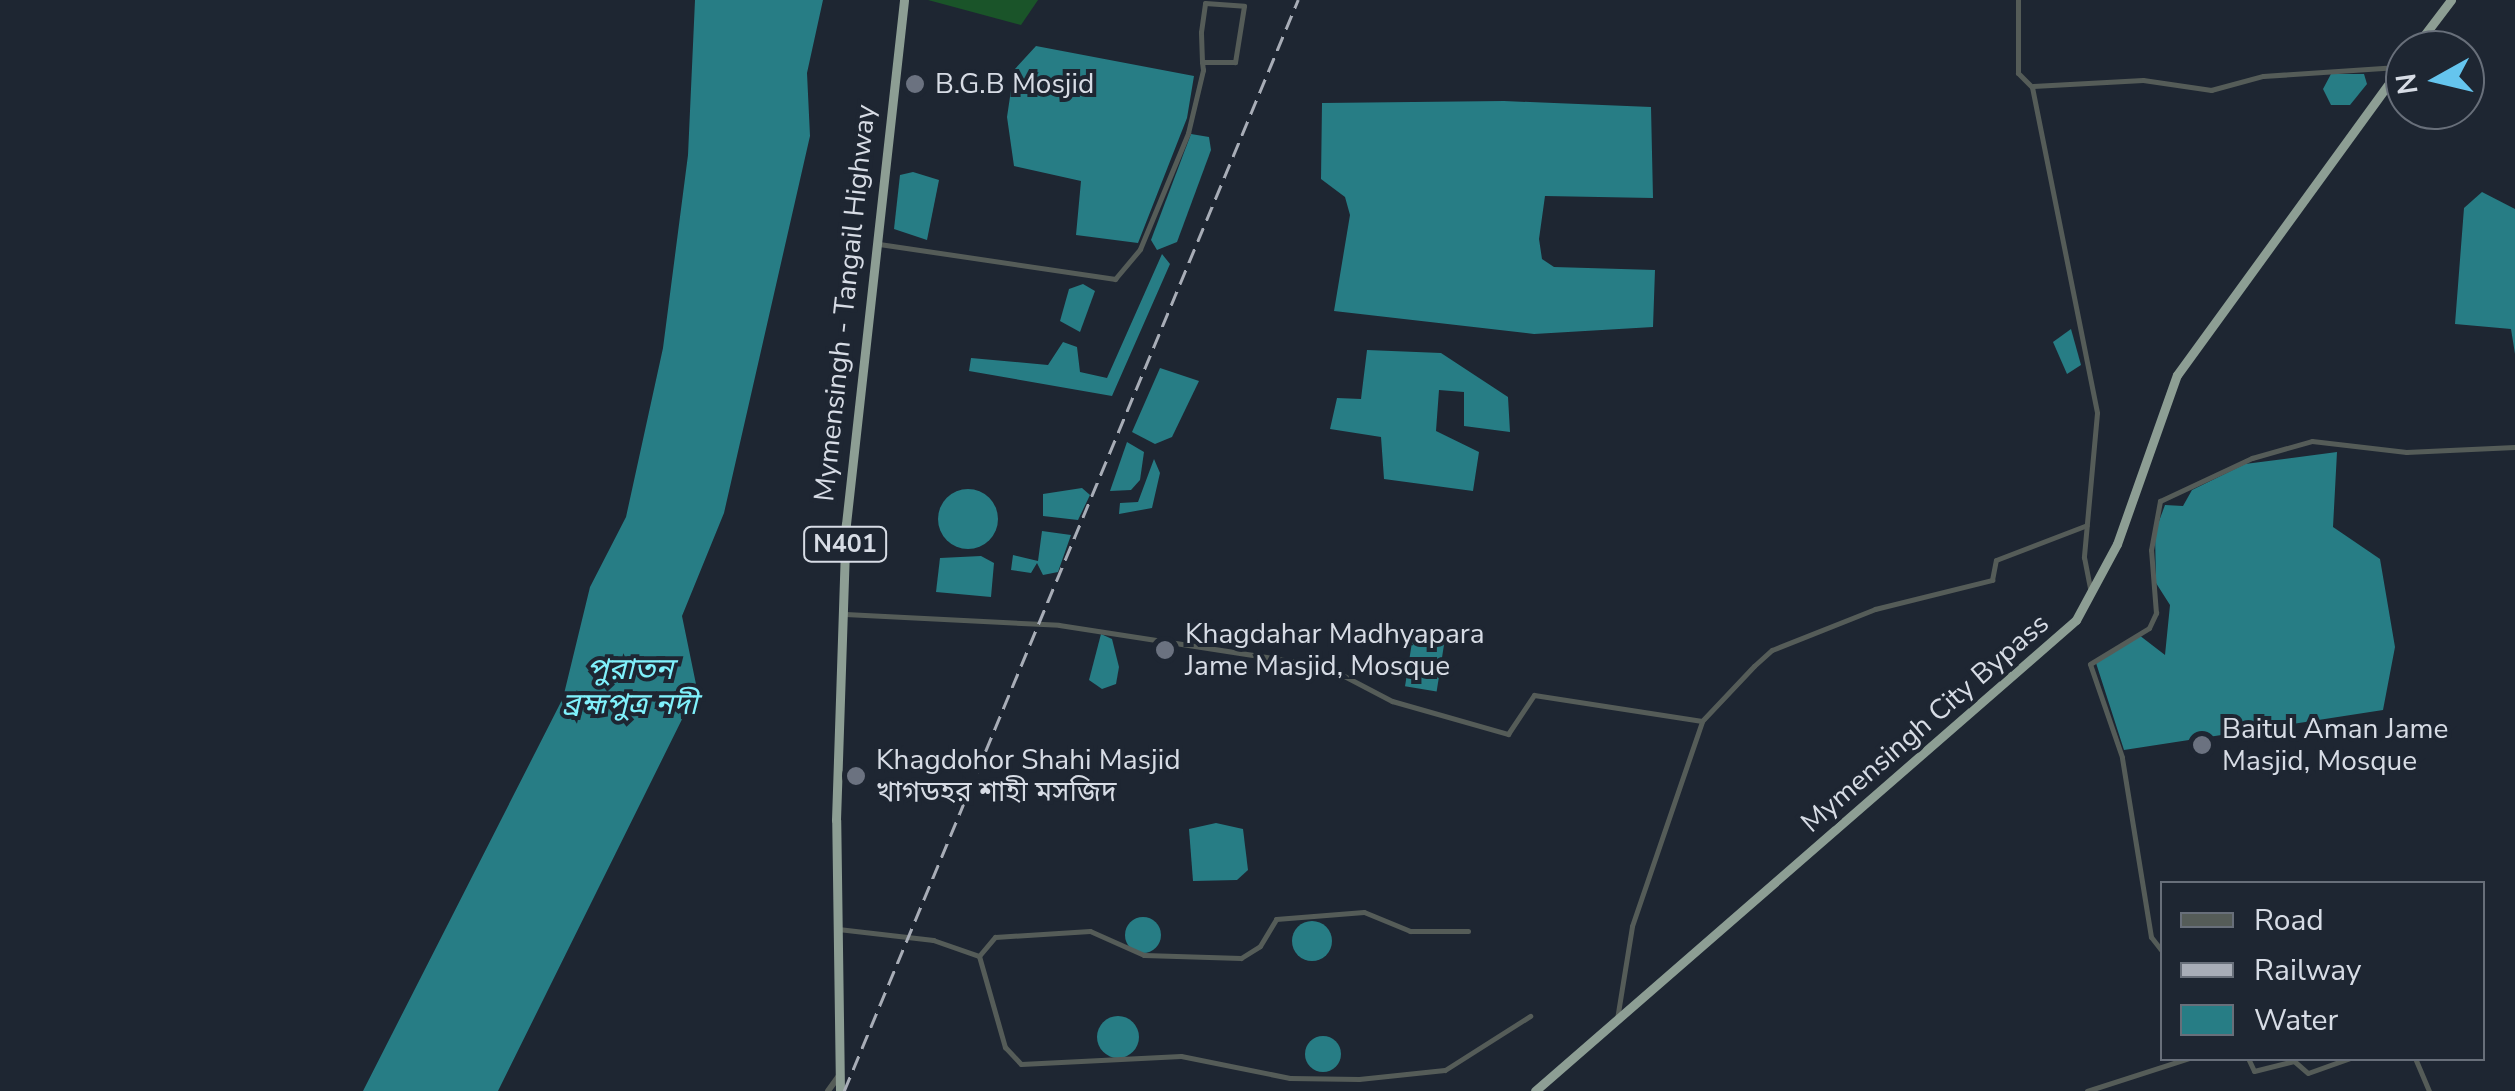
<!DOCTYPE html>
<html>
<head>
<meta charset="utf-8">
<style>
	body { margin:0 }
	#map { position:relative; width:2515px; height:1091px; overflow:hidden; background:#1e2632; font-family:"Nunito Sans","Noto Sans Bengali",sans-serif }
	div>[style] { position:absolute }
	.green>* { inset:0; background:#1a5429 }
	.water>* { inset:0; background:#277d85; transform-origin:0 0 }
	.round { border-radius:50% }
	.minor>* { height:5px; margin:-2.5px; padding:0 2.5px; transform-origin:2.5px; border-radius:2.5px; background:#555c58 }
	.tertiary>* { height:6px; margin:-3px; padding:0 3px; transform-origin:3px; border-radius:3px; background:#555c58 }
	.trunk>* { height:9px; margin:-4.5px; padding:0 4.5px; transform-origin:4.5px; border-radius:4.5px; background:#8d9e94 }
	.rail>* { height:2.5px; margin-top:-1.25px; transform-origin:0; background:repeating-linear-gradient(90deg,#a8adb7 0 15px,transparent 0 23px) }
	.dots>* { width:28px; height:28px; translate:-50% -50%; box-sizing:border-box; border:5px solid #1e2632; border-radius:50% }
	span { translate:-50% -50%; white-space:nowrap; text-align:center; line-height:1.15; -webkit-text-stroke:8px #1e2632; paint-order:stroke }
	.shield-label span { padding:2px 8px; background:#1e2632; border:2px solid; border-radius:8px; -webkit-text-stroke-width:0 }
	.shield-label { font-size:25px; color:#d7dce5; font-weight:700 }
	.poi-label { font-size:28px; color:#d7dce5 }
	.left { translate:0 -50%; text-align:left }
	.street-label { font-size:28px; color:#d7dce5 }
	.water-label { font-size:30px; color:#80f1fc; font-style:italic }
	.legend { position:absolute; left:2160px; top:881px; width:325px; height:180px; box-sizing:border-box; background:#1e2632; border:2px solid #686f7a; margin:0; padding:12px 18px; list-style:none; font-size:30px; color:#d7dce5 }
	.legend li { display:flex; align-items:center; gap:20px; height:50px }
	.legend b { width:50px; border:2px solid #686f7a }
	.north { position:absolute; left:2385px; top:30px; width:100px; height:100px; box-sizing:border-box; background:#1e2632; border:2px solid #686f7a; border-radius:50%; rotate:262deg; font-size:28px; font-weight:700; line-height:40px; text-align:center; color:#d7dce5 }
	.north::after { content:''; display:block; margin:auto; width:35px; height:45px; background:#65c5ee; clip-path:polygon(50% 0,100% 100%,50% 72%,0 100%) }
</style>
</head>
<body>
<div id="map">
	<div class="green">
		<div style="clip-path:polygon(928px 0,1038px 0,1021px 25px)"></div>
	</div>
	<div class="water">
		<div style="clip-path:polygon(695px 0,823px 0,807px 73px,810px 136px,724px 513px,682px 616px,697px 689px,498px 1091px,363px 1091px,563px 698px,590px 587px,626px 517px,663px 348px,688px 155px)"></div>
		<div style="clip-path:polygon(1036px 46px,1194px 76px,1187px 118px,1138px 243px,1076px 235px,1081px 181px,1014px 166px,1007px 117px,1014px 70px)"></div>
		<div style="clip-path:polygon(2331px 74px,2364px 74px,2367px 84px,2350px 105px,2331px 105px,2323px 89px)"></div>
		<div style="clip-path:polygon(1504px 101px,1651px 107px,1653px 198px,1545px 196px,1539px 239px,1542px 259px,1554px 267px,1655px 270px,1653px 327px,1534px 334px,1334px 311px,1350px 215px,1345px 197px,1321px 179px,1322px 103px)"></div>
		<div style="clip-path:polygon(1191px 134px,1209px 137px,1211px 150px,1177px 242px,1157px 250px,1151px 240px)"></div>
		<div style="clip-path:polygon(913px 172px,939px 180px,927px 240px,894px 229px,900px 175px)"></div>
		<div style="clip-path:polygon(2482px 192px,2515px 209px,2515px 354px,2511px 329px,2455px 324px,2464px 208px)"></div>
		<div style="clip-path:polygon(1162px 254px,1170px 264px,1112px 396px,969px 371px,971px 358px,1048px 365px,1063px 342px,1077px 347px,1080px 372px,1107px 378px)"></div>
		<div style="clip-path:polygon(1083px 284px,1095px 291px,1080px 332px,1060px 321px,1069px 289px)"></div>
		<div style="clip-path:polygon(2071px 329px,2081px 365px,2067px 374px,2053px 342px)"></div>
		<div style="clip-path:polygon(1367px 350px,1441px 353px,1508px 397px,1510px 432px,1464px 426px,1464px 392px,1439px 390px,1436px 431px,1479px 452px,1473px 491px,1384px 479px,1381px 437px,1330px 429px,1337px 398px,1361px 399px)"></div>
		<div style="clip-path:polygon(1160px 368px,1199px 381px,1172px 437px,1155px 444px,1132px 432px)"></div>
		<div style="clip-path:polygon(1127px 442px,1144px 452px,1140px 480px,1131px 490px,1110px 491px)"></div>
		<div style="clip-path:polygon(2337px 452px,2333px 527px,2380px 559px,2395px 647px,2383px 710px,2124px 750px,2096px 663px,2139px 635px,2165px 655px,2170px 605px,2156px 583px,2155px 532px,2165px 505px,2183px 506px,2192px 490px,2245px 464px)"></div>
		<div style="clip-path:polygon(1154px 459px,1160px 473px,1152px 508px,1119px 514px,1120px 503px,1138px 502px)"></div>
		<div style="clip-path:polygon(1082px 488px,1090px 495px,1078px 520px,1043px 516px,1043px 494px)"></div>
		<div class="round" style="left:938px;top:489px;width:60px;height:60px"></div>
		<div style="clip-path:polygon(1042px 531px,1071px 535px,1058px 572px,1043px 575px,1037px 563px,1031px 573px,1011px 570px,1013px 555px,1038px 561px)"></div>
		<div style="clip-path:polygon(981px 556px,994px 563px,991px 597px,936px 592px,940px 558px)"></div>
		<div style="clip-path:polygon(1101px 634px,1112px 639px,1119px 667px,1116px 684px,1102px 689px,1089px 680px)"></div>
		<div style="left:1413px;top:636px;width:32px;height:51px;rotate:9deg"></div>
		<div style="clip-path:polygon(1216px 823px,1243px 829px,1248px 870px,1237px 880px,1193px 881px,1189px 829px)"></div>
		<div class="round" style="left:1125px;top:917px;width:36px;height:36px"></div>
		<div class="round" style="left:1292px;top:921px;width:40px;height:40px"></div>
		<div class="round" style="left:1097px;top:1016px;width:42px;height:42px"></div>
		<div class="round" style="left:1305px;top:1036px;width:36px;height:36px"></div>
	</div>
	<div class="minor">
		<div style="left:2018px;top:0;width:73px;rotate:90deg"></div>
		<div style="left:2018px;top:73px;width:20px;rotate:45deg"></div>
		<div style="left:2032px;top:87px;width:332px;rotate:78.7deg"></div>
		<div style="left:2097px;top:413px;width:145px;rotate:95.2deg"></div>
		<div style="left:2084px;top:557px;width:32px;rotate:79deg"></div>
		<div style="left:2033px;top:86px;width:110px;rotate:-3.1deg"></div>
		<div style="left:2143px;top:80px;width:69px;rotate:8.4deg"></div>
		<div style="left:2211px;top:90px;width:54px;rotate:-15.1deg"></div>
		<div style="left:2263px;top:76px;width:135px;rotate:-3.8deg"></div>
		<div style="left:879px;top:244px;width:239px;rotate:8.4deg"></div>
		<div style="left:1115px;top:279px;width:39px;rotate:-50deg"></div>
		<div style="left:1140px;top:249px;width:126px;rotate:-67.5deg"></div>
		<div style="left:1188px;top:133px;width:65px;rotate:-76.6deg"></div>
		<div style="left:1203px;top:70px;width:8px;rotate:-97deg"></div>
		<div style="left:1202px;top:62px;width:30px;rotate:-92deg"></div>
		<div style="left:1201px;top:32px;width:29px;rotate:-82deg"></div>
		<div style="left:1205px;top:3px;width:39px;rotate:4deg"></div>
		<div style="left:1244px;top:6px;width:57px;rotate:99.1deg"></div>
		<div style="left:1235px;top:62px;width:33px;rotate:180deg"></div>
		<div style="left:845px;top:614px;width:214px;rotate:2.9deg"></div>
		<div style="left:1059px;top:625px;width:269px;rotate:8.8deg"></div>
		<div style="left:1325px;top:666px;width:76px;rotate:27.6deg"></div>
		<div style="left:1392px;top:701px;width:121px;rotate:15.9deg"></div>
		<div style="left:1508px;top:734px;width:47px;rotate:-56.3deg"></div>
		<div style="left:1534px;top:695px;width:170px;rotate:8.8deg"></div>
		<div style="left:838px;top:929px;width:96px;rotate:6.6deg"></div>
		<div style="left:933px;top:940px;width:49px;rotate:19.2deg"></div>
		<div style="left:979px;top:956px;width:95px;rotate:74.1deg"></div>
		<div style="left:1005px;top:1047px;width:23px;rotate:47deg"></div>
		<div style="left:1021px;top:1064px;width:160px;rotate:-2.9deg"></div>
		<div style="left:1181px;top:1056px;width:111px;rotate:11.4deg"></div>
		<div style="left:1290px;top:1078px;width:69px;rotate:0.8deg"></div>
		<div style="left:1359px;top:1079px;width:86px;rotate:-6deg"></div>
		<div style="left:1445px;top:1070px;width:101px;rotate:-32.4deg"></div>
		<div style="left:2162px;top:951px;width:18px;rotate:-128deg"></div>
		<div style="left:2151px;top:937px;width:182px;rotate:-99.2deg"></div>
		<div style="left:2122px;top:757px;width:98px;rotate:-109deg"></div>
		<div style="left:2090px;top:664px;width:69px;rotate:-31.4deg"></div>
		<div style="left:2149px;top:628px;width:17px;rotate:-65deg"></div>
		<div style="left:2156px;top:613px;width:63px;rotate:-94.5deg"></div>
		<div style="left:2151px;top:550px;width:50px;rotate:-79.6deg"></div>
		<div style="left:2160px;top:501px;width:102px;rotate:-25.1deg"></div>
		<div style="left:2252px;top:458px;width:62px;rotate:-15.8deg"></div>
		<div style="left:2312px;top:441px;width:95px;rotate:6.7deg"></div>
		<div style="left:2406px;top:452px;width:109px;rotate:-2.6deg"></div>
		<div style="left:979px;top:956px;width:25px;rotate:-50deg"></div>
		<div style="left:995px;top:937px;width:95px;rotate:-3.6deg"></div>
		<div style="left:1090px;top:931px;width:59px;rotate:24deg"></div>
		<div style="left:1144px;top:955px;width:97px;rotate:1.8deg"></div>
		<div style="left:1241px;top:958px;width:22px;rotate:-32deg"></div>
		<div style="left:1260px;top:946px;width:31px;rotate:-59deg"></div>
		<div style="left:1276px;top:919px;width:88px;rotate:-4.5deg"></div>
		<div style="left:1364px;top:912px;width:50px;rotate:22.4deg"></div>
		<div style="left:1410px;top:931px;width:58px"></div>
		<div style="left:1617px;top:1019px;width:94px;rotate:-80.8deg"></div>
		<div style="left:1632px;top:926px;width:217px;rotate:-71.1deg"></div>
		<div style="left:1702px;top:721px;width:76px;rotate:-46.6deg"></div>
		<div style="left:1754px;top:666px;width:24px;rotate:-42deg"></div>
		<div style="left:1772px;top:650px;width:111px;rotate:-21.7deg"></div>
		<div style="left:1875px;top:609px;width:121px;rotate:-13.9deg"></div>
		<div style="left:1992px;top:580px;width:20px;rotate:-79deg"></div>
		<div style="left:1996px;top:560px;width:97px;rotate:-21deg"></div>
		<div style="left:2198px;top:1058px;width:24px"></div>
		<div style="left:2248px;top:1058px;width:14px;rotate:65deg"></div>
		<div style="left:2254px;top:1071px;width:41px;rotate:-14deg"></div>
		<div style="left:2294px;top:1061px;width:18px;rotate:41deg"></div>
		<div style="left:2308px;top:1073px;width:45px;rotate:-19.7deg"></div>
		<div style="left:2415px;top:1058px;width:36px;rotate:67deg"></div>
		<div style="left:2087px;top:1091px;width:107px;rotate:-17.9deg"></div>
	</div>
	<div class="tertiary">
		<div style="left:828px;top:1091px;width:19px;rotate:-54deg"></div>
	</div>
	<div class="trunk">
		<div style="left:2413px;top:50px;width:63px;rotate:-52.8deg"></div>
		<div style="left:840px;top:1091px;width:271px;rotate:-90.8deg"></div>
		<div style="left:836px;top:820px;width:296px;rotate:-88.1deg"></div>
		<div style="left:846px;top:524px;width:527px;rotate:-83.68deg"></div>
		<div style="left:1535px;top:1091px;width:717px;rotate:-41.04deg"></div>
		<div style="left:2076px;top:620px;width:86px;rotate:-61.7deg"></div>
		<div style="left:2117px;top:544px;width:179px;rotate:-70.5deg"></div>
		<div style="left:2177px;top:375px;width:388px;rotate:-54deg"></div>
	</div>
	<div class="rail">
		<div style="left:844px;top:1091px;width:1182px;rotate:-67.41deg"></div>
	</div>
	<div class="dots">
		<div style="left:915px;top:84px;background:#6b7280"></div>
		<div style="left:1165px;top:650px;background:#6b7280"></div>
		<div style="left:2202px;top:745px;background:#6b7280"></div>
		<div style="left:856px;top:776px;background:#6b7280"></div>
	</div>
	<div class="shield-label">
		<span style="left:845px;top:544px">N401</span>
	</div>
	<div class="poi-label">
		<span class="left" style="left:935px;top:84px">B.G.B Mosjid</span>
		<span class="left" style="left:1185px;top:650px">Khagdahar Madhyapara<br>Jame Masjid, Mosque</span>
		<span class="left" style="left:2222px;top:745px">Baitul Aman Jame<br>Masjid, Mosque</span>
		<span class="left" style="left:876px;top:776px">Khagdohor Shahi Masjid<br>খাগডহর শাহী মসজিদ</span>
	</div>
	<div class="street-label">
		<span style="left:845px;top:303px;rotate:-84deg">Mymensingh - Tangail Highway</span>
		<span style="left:1925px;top:723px;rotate:-41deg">Mymensingh City Bypass</span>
	</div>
	<div class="water-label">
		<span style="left:630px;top:687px">পুরাতন<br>ব্রহ্মপুত্র নদী</span>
	</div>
	<ul class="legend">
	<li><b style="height:12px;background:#555c58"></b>Road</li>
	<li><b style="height:12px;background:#a8adb7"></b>Railway</li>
	<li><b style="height:28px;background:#277d85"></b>Water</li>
	</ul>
	<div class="north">N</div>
</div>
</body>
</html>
